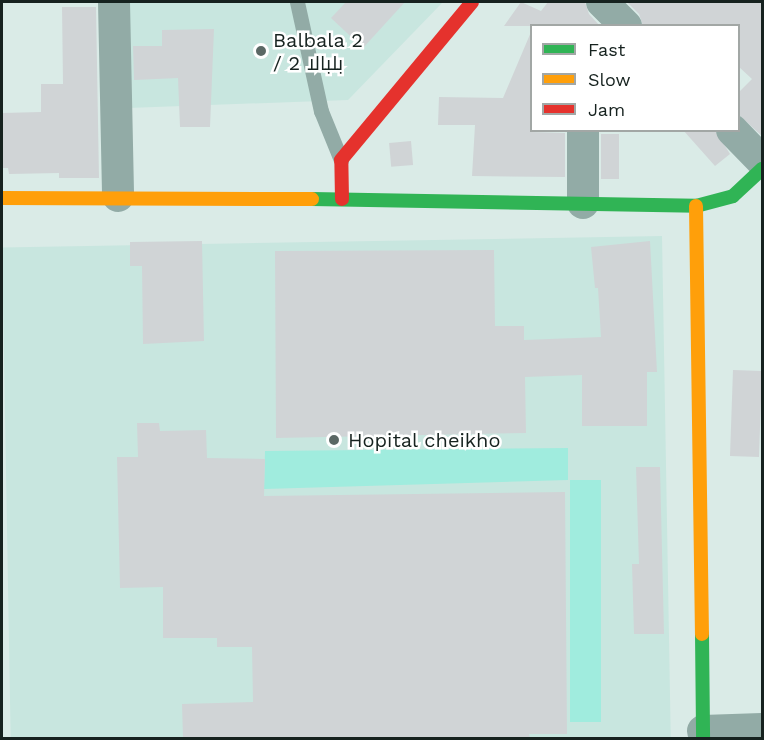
<!DOCTYPE html>
<html>
<head>
<meta charset="utf-8">
<style>
	body { margin:0 }
	#map { position:relative; width:764px; height:740px; overflow:hidden; background:#daebe7; font-family:"Work Sans",Cairo,sans-serif }
	div>[style] { position:absolute }
	.built>* { inset:0; background:#c8e6df; transform-origin:0 0 }
	.green>* { inset:0; background:#a0ecde; transform-origin:0 0 }
	.building>* { inset:0; background:#d0d4d6; transform-origin:0 0 }
	.lane>* { height:15px; margin:-7.5px; padding:0 7.5px; transform-origin:7.5px; border-radius:7.5px; background:#92aba6 }
	.street>* { height:32px; margin:-16px; padding:0 16px; transform-origin:16px; border-radius:16px; background:#92aba6 }
	.fast>* { height:14px; margin:-7px; padding:0 7px; transform-origin:7px; border-radius:7px; background:#30b455 }
	.slow>* { height:14px; margin:-7px; padding:0 7px; transform-origin:7px; border-radius:7px; background:#ff9f0a }
	.jam>* { height:14px; margin:-7px; padding:0 7px; transform-origin:7px; border-radius:7px; background:#e5322d }
	.dots>* { width:16px; height:16px; translate:-50% -50%; box-sizing:border-box; border:3px solid #fff; border-radius:50% }
	span { translate:-50% -50%; white-space:nowrap; text-align:center; line-height:1.15; -webkit-text-stroke:5px #fff; paint-order:stroke }
	.poi-label { font-size:20px; color:#16221f }
	.left { translate:0 -50%; text-align:left }
	.frame { position:absolute; inset:0; border:3px solid #16221f; pointer-events:none }
	.legend { position:absolute; left:530px; top:24px; width:210px; height:108px; box-sizing:border-box; background:#fff; border:2px solid #a2a7a5; margin:0; padding:8px 10px; list-style:none; font-size:18px; color:#16221f }
	.legend li { display:flex; align-items:center; gap:12px; height:30px }
	.legend b { width:30px; border:2px solid #a2a7a5 }
</style>
</head>
<body>
<div id="map">
	<div class="built">
		<div style="clip-path:polygon(126px 2px,443px 2px,348px 100px,128px 108px)"></div>
		<div style="left:662px;top:236px;width:502px;height:660px;rotate:89deg"></div>
	</div>
	<div class="green">
		<div style="clip-path:polygon(568px 448px,568px 480px,264px 489px,265px 451px)"></div>
		<div style="left:570px;top:480px;width:31px;height:242px"></div>
	</div>
	<div class="building">
		<div style="clip-path:polygon(346px 2px,405px 2px,363px 48px,331px 18px)"></div>
		<div style="clip-path:polygon(521px 2px,541px 11px,548px 2px,585px 2px,589px 14px,600px 26px,504px 26px)"></div>
		<div style="clip-path:polygon(627px 2px,762px 2px,762px 136px,738px 114px,738px 93px,752px 79px,738px 66px,738px 26px,643px 26px,639px 14px)"></div>
		<div style="clip-path:polygon(62px 7px,96px 7px,99px 178px,59px 178px,59px 173px,9px 174px,8px 168px,2px 168px,2px 113px,41px 112px,41px 84px,63px 84px)"></div>
		<div style="clip-path:polygon(214px 29px,210px 127px,180px 127px,178px 78px,134px 80px,133px 46px,162px 46px,162px 30px)"></div>
		<div style="clip-path:polygon(531px 32px,531px 132px,565px 133px,565px 177px,472px 176px,475px 125px,438px 125px,439px 97px,503px 98px)"></div>
		<div style="clip-path:polygon(683px 130px,715px 130px,730px 154px,715px 166px)"></div>
		<div style="left:601px;top:134px;width:18px;height:45px"></div>
		<div style="left:411px;top:141px;width:24px;height:22px;rotate:85deg"></div>
		<div style="clip-path:polygon(202px 241px,204px 341px,143px 344px,142px 266px,130px 266px,130px 242px)"></div>
		<div style="clip-path:polygon(650px 241px,657px 372px,647px 372px,647px 426px,582px 426px,582px 375px,525px 377px,526px 433px,276px 438px,275px 251px,494px 250px,495px 326px,524px 326px,524px 340px,601px 337px,598px 288px,595px 288px,591px 247px)"></div>
		<div style="left:733px;top:370px;width:29px;height:86px;rotate:2deg"></div>
		<div style="clip-path:polygon(137px 423px,159px 423px,160px 431px,206px 430px,207px 458px,265px 459px,264px 496px,565px 492px,567px 734px,529px 734px,530px 738px,183px 738px,182px 704px,253px 702px,252px 647px,217px 647px,217px 638px,163px 638px,163px 587px,120px 588px,117px 457px,138px 457px)"></div>
		<div style="clip-path:polygon(636px 467px,660px 467px,664px 634px,634px 634px,632px 564px,639px 564px)"></div>
	</div>
	<div class="lane">
		<div style="left:297px;top:2px;width:112px;rotate:77.6deg"></div>
		<div style="left:321px;top:111px;width:53px;rotate:67.8deg"></div>
	</div>
	<div class="street">
		<div style="left:114px;top:2px;width:194px;rotate:88.8deg"></div>
		<div style="left:602px;top:2px;width:34px;rotate:45deg"></div>
		<div style="left:732px;top:130px;width:43px;rotate:45.9deg"></div>
		<div style="left:583px;top:203px;width:73px;rotate:-90deg"></div>
		<div style="left:703px;top:731px;width:59px;rotate:-1.9deg"></div>
	</div>
	<div class="fast">
		<div style="left:312px;top:199px;width:384px;rotate:1deg"></div>
		<div style="left:696px;top:206px;width:38px;rotate:-15deg"></div>
		<div style="left:733px;top:196px;width:40px;rotate:-43deg"></div>
		<div style="left:702px;top:634px;width:104px;rotate:89.4deg"></div>
	</div>
	<div class="slow">
		<div style="left:2px;top:198px;width:310px;rotate:0.2deg"></div>
		<div style="left:696px;top:206px;width:428px;rotate:89.2deg"></div>
	</div>
	<div class="jam">
		<div style="left:342px;top:199px;width:39px;rotate:-91deg"></div>
		<div style="left:341px;top:160px;width:205px;rotate:-50.3deg"></div>
	</div>
	<div class="dots">
		<div style="left:261px;top:51px;background:#5b6865"></div>
		<div style="left:334px;top:440px;background:#5b6865"></div>
	</div>
	<div class="poi-label">
		<span class="left" style="left:273px;top:52px">Balbala 2<br>/ بلبالا 2</span>
		<span class="left" style="left:348px;top:440px">Hopital cheikho</span>
	</div>
	<div class="frame"></div>
	<ul class="legend">
	<li><b style="height:8px;background:#30b455"></b>Fast</li>
	<li><b style="height:8px;background:#ff9f0a"></b>Slow</li>
	<li><b style="height:8px;background:#e5322d"></b>Jam</li>
	</ul>
</div>
</body>
</html>
